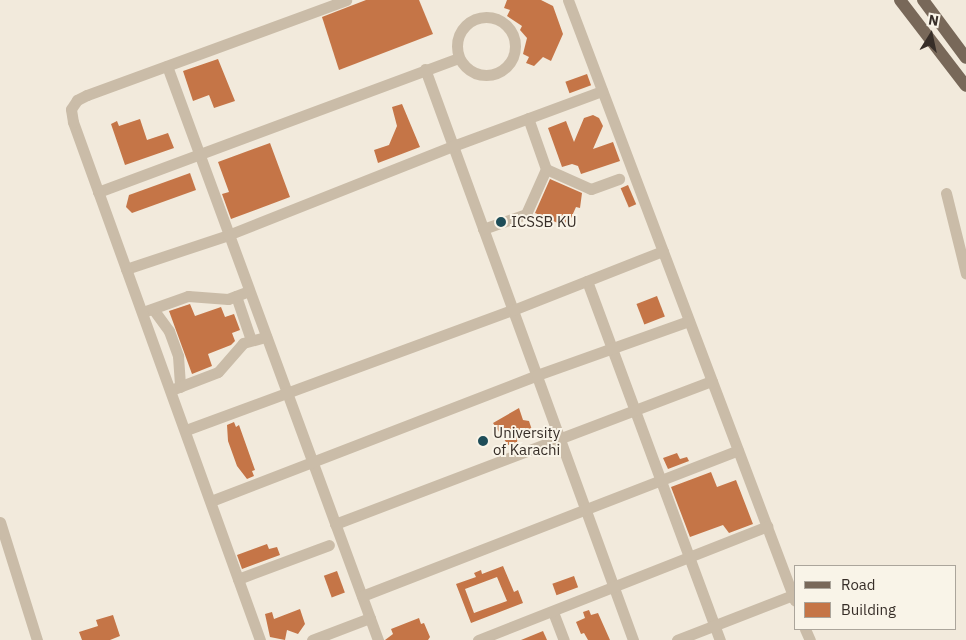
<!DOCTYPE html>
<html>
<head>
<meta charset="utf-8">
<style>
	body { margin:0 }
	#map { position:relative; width:966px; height:640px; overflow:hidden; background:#f2eadc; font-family:"IBM Plex Sans",sans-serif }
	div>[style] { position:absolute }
	.building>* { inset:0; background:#c57547; transform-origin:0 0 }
	.minor>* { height:11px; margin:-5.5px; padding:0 5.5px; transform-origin:5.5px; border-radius:5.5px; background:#cabca8 }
	.minor>.ring { margin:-5.5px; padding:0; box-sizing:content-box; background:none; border:11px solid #cabca8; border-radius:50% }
	.major>* { height:12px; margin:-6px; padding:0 6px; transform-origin:6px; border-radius:6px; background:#786859 }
	.dots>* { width:14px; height:14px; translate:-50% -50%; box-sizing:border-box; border:2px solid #f9f4e8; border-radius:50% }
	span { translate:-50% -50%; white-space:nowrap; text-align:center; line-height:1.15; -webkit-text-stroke:4px #f9f4e8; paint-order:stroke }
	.poi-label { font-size:15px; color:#372e28 }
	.left { translate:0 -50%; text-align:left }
	.legend { position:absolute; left:794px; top:565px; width:162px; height:65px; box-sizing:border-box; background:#f9f4e8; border:1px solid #aba59b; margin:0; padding:6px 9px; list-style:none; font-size:15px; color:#372e28 }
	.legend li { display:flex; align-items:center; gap:10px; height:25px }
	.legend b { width:25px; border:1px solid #aba59b }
	.north { position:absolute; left:906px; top:10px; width:50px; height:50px; -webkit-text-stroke:4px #f9f4e8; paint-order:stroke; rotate:10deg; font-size:14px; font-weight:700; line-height:20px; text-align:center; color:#372e28 }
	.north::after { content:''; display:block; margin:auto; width:18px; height:22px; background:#372e28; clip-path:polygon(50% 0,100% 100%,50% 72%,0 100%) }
</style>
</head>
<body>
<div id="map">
	<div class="building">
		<div style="clip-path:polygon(366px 0,419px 0,433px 34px,339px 70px,322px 17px)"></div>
		<div style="clip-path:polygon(507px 0,541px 0,553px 6px,563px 34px,551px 61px,543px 57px,534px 66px,526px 63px,529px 57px,523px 54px,527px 38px,520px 30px,522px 26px,507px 16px,510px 10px,504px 8px)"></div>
		<div style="clip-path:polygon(218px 59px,235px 101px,214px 108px,209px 95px,193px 101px,183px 71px)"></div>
		<div style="left:587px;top:74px;width:12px;height:23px;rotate:70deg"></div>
		<div style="clip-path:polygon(402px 104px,420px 147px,378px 163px,374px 150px,389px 145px,397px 126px,392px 107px)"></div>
		<div style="clip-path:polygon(593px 115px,599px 118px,603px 126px,593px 149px,613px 142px,620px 161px,581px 174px,578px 166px,572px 164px,562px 167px,548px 128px,566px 121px,574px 142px,584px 118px)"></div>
		<div style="clip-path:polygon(140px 119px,147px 140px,168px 133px,174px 148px,125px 165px,111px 124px,117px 121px,119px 126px)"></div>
		<div style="clip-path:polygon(270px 143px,290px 197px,231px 219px,222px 194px,229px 192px,218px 162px)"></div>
		<div style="clip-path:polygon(190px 173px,196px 190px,132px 213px,126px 207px,129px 195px)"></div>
		<div style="clip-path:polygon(550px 179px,582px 193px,580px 208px,576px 207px,567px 227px,535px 213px)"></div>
		<div style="left:628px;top:185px;width:21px;height:8px;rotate:67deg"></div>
		<div style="left:657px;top:296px;width:22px;height:22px;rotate:69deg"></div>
		<div style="clip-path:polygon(190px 304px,195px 316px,221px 307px,225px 317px,234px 314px,240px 330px,232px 333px,235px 341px,231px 345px,208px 354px,212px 366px,192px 374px,169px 311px)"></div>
		<div style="clip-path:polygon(519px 408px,523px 420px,529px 421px,532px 430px,518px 436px,517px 442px,508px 445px,493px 423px)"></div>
		<div style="clip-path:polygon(234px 422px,236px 427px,239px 425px,255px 470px,252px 471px,254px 476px,247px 479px,237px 466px,228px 441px,227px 425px)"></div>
		<div style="clip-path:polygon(677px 453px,680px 459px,687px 457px,689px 461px,668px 469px,663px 458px)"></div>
		<div style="clip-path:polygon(711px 472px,717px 487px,736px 480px,753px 524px,729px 533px,723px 525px,690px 537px,671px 487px)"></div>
		<div style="clip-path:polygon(267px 544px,269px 549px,277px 547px,280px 555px,242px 569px,237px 555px)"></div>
		<div style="clip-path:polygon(evenodd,503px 566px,514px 592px,518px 590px,523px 603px,471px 623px,456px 584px,476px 577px,474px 573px,481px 570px,482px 574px,503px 566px,497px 577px,507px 601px,474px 613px,465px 589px,497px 577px)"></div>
		<div style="left:337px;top:571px;width:23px;height:14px;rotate:70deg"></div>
		<div style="left:574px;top:576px;width:12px;height:23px;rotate:70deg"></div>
		<div style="clip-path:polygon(300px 609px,305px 624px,298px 634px,287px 630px,285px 640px,270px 637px,265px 614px,272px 612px,274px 619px)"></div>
		<div style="clip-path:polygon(589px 610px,591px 615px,598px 613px,610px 640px,588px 640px,584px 633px,581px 634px,576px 622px,585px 618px,583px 612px)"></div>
		<div style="clip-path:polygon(113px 615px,120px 636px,110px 640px,82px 640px,79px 632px,98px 626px,96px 620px)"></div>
		<div style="clip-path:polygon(419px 618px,421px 624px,424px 623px,430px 637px,428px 640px,385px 640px,393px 634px,391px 629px)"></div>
		<div style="clip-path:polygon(543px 631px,547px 640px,521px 640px)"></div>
	</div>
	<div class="minor">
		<div style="left:568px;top:0;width:642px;rotate:69.31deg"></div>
		<div class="ring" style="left:457px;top:17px;width:47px;height:47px"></div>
		<div style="left:167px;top:66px;width:612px;rotate:69.82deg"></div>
		<div style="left:425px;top:69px;width:608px;rotate:69.98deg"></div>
		<div style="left:546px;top:169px;width:49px;rotate:24deg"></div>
		<div style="left:591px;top:189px;width:30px;rotate:-20deg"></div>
		<div style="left:98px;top:192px;width:385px;rotate:-20.4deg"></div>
		<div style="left:946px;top:193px;width:83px;rotate:76.1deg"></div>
		<div style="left:483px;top:229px;width:46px;rotate:-19.2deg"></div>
		<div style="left:526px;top:214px;width:49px;rotate:-66deg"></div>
		<div style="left:546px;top:169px;width:54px;rotate:-109.4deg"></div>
		<div style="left:126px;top:269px;width:108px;rotate:-18.4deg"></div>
		<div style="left:228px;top:235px;width:242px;rotate:-21.6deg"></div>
		<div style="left:453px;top:146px;width:159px;rotate:-20.3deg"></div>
		<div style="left:587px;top:281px;width:383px;rotate:69.7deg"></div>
		<div style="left:236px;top:296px;width:46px;rotate:71.2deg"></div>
		<div style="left:153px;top:309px;width:27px;rotate:54deg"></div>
		<div style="left:169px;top:331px;width:27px;rotate:70deg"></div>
		<div style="left:178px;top:356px;width:31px;rotate:86deg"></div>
		<div style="left:143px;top:312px;width:48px;rotate:-19.6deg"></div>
		<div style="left:188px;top:296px;width:40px;rotate:4.3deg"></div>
		<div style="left:228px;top:299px;width:22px;rotate:-21deg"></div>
		<div style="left:171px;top:390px;width:50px;rotate:-21deg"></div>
		<div style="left:218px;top:372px;width:38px;rotate:-49deg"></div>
		<div style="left:243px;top:343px;width:24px;rotate:-15deg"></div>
		<div style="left:186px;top:430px;width:348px;rotate:-20.2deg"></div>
		<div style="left:513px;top:310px;width:161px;rotate:-21.5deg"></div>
		<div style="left:211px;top:501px;width:350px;rotate:-21.1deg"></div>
		<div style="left:537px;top:375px;width:161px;rotate:-19.6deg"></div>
		<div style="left:0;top:522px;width:124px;rotate:72.6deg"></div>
		<div style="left:335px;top:524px;width:403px;rotate:-20.8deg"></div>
		<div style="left:238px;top:579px;width:97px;rotate:-20.5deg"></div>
		<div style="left:362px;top:596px;width:403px;rotate:-21.2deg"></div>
		<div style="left:553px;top:612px;width:30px;rotate:69deg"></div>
		<div style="left:805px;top:629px;width:12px;rotate:66deg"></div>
		<div style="left:260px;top:640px;width:551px;rotate:-109.85deg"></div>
		<div style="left:73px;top:122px;width:13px;rotate:-99deg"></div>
		<div style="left:71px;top:109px;width:11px;rotate:-56deg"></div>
		<div style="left:77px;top:100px;width:11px;rotate:-27deg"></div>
		<div style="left:87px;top:95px;width:276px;rotate:-20.1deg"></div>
		<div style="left:312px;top:640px;width:62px;rotate:-20.8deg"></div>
		<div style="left:478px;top:640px;width:311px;rotate:-21.5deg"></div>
		<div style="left:677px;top:640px;width:124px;rotate:-21.2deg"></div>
	</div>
	<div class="major">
		<div style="left:900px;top:0;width:108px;rotate:52.5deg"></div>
		<div style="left:923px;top:0;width:72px;rotate:53.4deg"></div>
	</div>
	<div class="dots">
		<div style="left:501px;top:222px;background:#1e4d58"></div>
		<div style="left:483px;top:441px;background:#1e4d58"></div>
	</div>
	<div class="poi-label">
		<span class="left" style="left:511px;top:222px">ICSSB KU</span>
		<span class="left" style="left:493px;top:441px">University<br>of Karachi</span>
	</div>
	<ul class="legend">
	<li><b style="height:6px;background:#786859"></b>Road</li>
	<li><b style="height:14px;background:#c57547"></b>Building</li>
	</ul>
	<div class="north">N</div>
</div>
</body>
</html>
